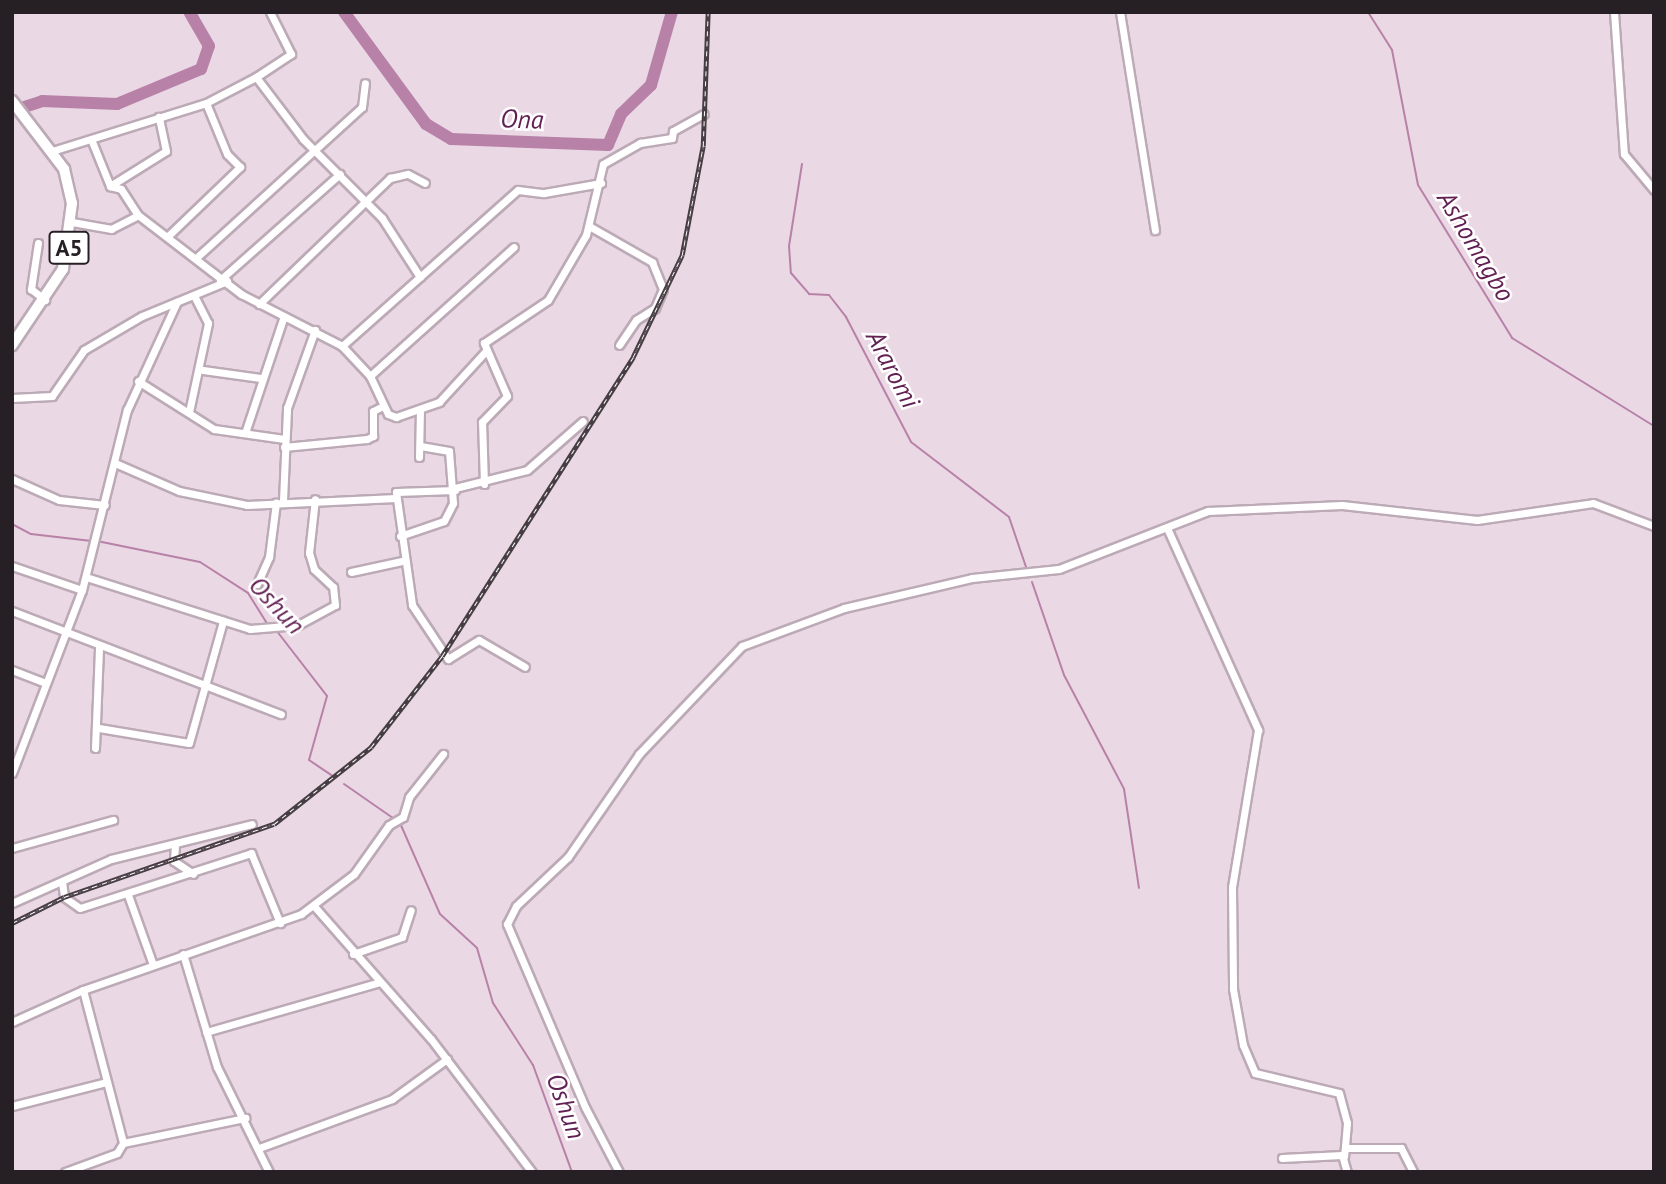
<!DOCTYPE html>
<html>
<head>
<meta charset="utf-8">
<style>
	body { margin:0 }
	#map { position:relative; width:1666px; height:1184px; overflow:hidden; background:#ebd8e5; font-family:"PT Sans",sans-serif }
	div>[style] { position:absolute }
	.stream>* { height:2px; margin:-1px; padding:0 1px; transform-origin:1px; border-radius:1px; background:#b881a8 }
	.river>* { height:12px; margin:-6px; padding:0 6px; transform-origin:6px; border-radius:6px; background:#b881a8 }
	.roads { filter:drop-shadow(2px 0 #bcaab6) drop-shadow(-2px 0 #bcaab6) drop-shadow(0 2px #bcaab6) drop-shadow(0 -2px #bcaab6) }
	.minor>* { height:7px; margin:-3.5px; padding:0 3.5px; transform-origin:3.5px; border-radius:3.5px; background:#fff }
	.highway>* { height:10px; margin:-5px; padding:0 5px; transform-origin:5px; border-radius:5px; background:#fff }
	.rail>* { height:4.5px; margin-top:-2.25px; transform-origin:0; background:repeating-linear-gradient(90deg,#fff 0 5px,#473e44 0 10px); box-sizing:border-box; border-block:2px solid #473e44 }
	span { translate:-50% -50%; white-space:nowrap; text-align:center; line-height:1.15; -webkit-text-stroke:5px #fff; paint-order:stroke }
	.shield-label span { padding:2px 5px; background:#fff; border:2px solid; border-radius:5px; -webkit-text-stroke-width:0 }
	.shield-label { font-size:23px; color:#261f24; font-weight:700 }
	.water-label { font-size:26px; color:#611f52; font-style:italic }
	.frame { position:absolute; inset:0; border:14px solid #261f24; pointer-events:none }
</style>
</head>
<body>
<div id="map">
	<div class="stream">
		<div style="left:1368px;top:12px;width:45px;rotate:57.7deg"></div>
		<div style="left:1392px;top:50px;width:137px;rotate:79.1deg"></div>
		<div style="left:1418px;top:185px;width:180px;rotate:58.4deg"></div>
		<div style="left:1512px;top:338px;width:167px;rotate:31.8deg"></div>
		<div style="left:802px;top:164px;width:83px;rotate:99deg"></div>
		<div style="left:789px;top:246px;width:27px;rotate:86deg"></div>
		<div style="left:791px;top:273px;width:28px;rotate:49deg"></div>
		<div style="left:809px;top:294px;width:20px;rotate:3deg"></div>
		<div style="left:829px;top:295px;width:28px;rotate:52deg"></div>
		<div style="left:846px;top:317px;width:141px;rotate:62.5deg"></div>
		<div style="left:911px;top:442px;width:123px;rotate:37.4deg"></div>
		<div style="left:1009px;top:517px;width:56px;rotate:71.2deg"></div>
		<div style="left:12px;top:524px;width:21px;rotate:28deg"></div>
		<div style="left:31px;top:534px;width:61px;rotate:6.5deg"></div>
		<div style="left:97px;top:541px;width:105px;rotate:11.5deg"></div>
		<div style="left:200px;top:562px;width:57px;rotate:32.9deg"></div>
		<div style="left:248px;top:593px;width:38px;rotate:58deg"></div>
		<div style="left:1032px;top:582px;width:98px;rotate:71deg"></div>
		<div style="left:1064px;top:675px;width:129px;rotate:62.2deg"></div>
		<div style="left:1124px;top:789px;width:100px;rotate:81.4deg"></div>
		<div style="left:276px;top:630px;width:83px;rotate:52.3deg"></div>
		<div style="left:327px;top:696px;width:66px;rotate:105.7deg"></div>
		<div style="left:309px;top:760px;width:27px;rotate:34deg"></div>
		<div style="left:344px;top:784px;width:60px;rotate:34.8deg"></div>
		<div style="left:400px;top:823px;width:99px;rotate:66.3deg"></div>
		<div style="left:440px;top:914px;width:50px;rotate:42.6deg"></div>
		<div style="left:477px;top:948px;width:57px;rotate:73.8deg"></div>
		<div style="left:493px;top:1003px;width:74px;rotate:57.2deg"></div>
		<div style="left:533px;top:1065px;width:114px;rotate:70deg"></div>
	</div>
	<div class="river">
		<div style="left:344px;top:12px;width:139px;rotate:53.8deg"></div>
		<div style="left:426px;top:124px;width:29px;rotate:31deg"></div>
		<div style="left:451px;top:139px;width:157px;rotate:2.2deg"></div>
		<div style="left:608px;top:145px;width:34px;rotate:-67deg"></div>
		<div style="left:621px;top:114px;width:42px;rotate:-44deg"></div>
		<div style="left:651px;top:85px;width:76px;rotate:-74deg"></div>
		<div style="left:12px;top:111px;width:32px;rotate:-18deg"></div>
		<div style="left:42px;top:101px;width:75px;rotate:2.3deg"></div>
		<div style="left:117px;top:104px;width:91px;rotate:-22.6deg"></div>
		<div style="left:201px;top:69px;width:24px;rotate:-71deg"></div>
		<div style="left:209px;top:46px;width:39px;rotate:-120deg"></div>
	</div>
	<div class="roads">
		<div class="minor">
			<div style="left:1120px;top:12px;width:221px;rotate:80.9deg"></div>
			<div style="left:1614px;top:12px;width:142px;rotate:86deg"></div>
			<div style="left:1624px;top:154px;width:47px;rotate:50.2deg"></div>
			<div style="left:256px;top:77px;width:78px;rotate:52.8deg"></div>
			<div style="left:303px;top:139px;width:112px;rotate:45deg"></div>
			<div style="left:382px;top:218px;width:70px;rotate:57.2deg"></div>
			<div style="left:91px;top:139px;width:51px;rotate:68deg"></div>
			<div style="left:110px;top:186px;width:11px;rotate:15deg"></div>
			<div style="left:121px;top:189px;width:31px;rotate:57deg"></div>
			<div style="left:138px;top:215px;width:130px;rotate:37.5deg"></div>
			<div style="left:241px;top:294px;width:114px;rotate:27.2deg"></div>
			<div style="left:342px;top:346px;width:41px;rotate:47deg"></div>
			<div style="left:370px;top:376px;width:42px;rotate:64.7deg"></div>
			<div style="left:388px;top:414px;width:9px;rotate:21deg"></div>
			<div style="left:396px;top:417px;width:46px;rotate:-19.2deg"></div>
			<div style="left:439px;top:402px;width:68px;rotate:-47.4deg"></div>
			<div style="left:52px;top:151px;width:161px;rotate:-17.3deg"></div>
			<div style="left:206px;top:103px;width:56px;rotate:-27.5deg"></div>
			<div style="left:256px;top:77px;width:42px;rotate:-33.3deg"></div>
			<div style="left:291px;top:54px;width:47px;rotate:-116.6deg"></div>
			<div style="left:110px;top:186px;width:66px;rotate:-32deg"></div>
			<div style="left:166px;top:151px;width:35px;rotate:-102deg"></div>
			<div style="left:72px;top:222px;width:40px;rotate:10deg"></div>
			<div style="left:111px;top:229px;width:30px;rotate:-27deg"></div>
			<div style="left:589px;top:226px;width:73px;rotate:29.7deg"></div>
			<div style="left:652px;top:262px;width:29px;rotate:68deg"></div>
			<div style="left:663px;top:289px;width:21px;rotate:113deg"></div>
			<div style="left:655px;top:308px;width:22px;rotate:148deg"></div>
			<div style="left:636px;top:320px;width:30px;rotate:124deg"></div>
			<div style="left:168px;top:236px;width:100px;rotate:-43.8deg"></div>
			<div style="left:240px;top:167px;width:18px;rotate:-135deg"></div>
			<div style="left:227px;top:154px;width:55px;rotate:-112.4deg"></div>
			<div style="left:38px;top:243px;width:47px;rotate:98.7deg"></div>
			<div style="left:31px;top:289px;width:18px;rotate:38deg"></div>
			<div style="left:196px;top:258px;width:224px;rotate:-42.3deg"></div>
			<div style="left:362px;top:107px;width:24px;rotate:-83deg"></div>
			<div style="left:220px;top:280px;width:160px;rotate:-41.5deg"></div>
			<div style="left:259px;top:304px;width:182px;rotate:-43.9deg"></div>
			<div style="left:390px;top:178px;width:18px;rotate:-13deg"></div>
			<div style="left:408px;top:174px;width:19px;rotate:28deg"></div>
			<div style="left:342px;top:346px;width:235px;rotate:-41.6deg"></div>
			<div style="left:518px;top:190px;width:26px;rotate:7deg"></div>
			<div style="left:544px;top:193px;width:58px;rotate:-10deg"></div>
			<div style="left:203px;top:370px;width:58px;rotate:8deg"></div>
			<div style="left:370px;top:376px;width:193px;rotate:-41.9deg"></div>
			<div style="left:138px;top:381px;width:90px;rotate:32.3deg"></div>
			<div style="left:214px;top:429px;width:71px;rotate:8.1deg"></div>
			<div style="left:12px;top:398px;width:40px;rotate:-2.9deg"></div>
			<div style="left:52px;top:396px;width:56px;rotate:-55.2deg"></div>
			<div style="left:84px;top:350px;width:67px;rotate:-30.4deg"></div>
			<div style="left:142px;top:316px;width:92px;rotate:-22.4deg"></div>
			<div style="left:189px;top:412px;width:91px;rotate:-77.9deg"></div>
			<div style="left:208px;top:323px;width:31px;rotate:-117deg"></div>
			<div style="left:245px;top:433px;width:123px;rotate:-71.6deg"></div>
			<div style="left:284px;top:447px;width:83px;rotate:-5.5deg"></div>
			<div style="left:367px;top:439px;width:7px;rotate:-27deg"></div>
			<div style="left:373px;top:436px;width:25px;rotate:-90deg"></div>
			<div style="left:373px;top:411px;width:11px;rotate:-27deg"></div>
			<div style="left:419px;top:457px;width:46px;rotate:-88.8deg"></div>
			<div style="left:115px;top:463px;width:70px;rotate:23.6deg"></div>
			<div style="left:179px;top:491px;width:69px;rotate:11.6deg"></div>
			<div style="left:247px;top:505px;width:149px;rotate:-2.7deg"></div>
			<div style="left:12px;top:479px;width:51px;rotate:24.1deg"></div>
			<div style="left:59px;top:500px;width:46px;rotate:6.2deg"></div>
			<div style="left:484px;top:484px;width:62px;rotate:-91.8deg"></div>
			<div style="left:482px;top:422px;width:36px;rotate:-46deg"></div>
			<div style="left:507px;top:396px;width:58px;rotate:-113.5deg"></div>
			<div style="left:484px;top:343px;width:77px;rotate:-33.9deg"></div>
			<div style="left:548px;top:300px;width:75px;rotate:-59.7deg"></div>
			<div style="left:586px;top:235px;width:73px;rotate:-76.5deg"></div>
			<div style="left:603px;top:164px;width:43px;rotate:-29.6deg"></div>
			<div style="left:640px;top:143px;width:32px;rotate:-9deg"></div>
			<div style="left:672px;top:138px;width:7px;rotate:-82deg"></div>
			<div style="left:673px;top:131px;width:35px;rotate:-29deg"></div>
			<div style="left:455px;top:488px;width:74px;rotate:-14deg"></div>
			<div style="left:527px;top:470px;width:74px;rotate:-41.2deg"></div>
			<div style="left:455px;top:490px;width:59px;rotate:178.1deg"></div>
			<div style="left:396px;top:492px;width:114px;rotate:81.9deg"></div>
			<div style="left:412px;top:605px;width:65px;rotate:56.3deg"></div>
			<div style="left:448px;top:659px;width:36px;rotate:-32deg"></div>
			<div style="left:479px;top:640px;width:53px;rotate:30.4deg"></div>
			<div style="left:283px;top:501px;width:93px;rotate:-87.5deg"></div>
			<div style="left:287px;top:408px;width:83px;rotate:-70.3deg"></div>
			<div style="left:1167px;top:528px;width:222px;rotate:65.7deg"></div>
			<div style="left:1258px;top:730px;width:159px;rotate:99.4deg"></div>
			<div style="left:1232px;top:887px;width:102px;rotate:89.4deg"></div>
			<div style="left:1233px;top:989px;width:57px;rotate:79.9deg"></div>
			<div style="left:1243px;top:1045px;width:30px;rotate:67deg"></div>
			<div style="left:1255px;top:1073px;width:86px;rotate:13.4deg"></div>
			<div style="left:1339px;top:1093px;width:31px;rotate:75deg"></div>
			<div style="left:1347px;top:1123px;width:33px;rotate:95deg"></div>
			<div style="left:400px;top:536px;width:46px;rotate:-18.8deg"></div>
			<div style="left:444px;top:521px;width:20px;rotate:-63deg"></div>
			<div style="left:453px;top:503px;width:52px;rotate:-94.4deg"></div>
			<div style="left:449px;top:451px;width:29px;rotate:-170deg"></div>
			<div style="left:12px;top:566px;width:74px;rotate:18.9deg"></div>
			<div style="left:351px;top:572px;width:52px;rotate:-12.2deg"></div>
			<div style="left:86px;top:577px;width:172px;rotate:17.6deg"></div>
			<div style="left:250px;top:629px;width:48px;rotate:-4.8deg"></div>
			<div style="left:298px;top:625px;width:42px;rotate:-28.4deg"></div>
			<div style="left:335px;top:605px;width:18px;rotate:-96deg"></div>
			<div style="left:333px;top:587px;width:26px;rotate:-137deg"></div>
			<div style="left:314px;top:569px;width:17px;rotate:-107deg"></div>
			<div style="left:309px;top:553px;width:54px;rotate:-83.7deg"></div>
			<div style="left:257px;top:584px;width:30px;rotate:-66deg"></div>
			<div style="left:269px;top:557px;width:55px;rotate:-82.7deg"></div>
			<div style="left:12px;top:611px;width:288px;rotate:21deg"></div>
			<div style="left:12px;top:670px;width:36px;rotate:21deg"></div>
			<div style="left:99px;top:728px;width:91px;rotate:9.5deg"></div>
			<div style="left:189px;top:743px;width:127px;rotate:-74.4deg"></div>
			<div style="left:95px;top:748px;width:101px;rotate:-87.7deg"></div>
			<div style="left:12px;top:773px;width:196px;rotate:-69.1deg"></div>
			<div style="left:82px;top:590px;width:186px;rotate:-76deg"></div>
			<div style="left:127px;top:410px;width:119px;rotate:-65.2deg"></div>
			<div style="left:175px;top:845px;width:16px;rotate:94deg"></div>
			<div style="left:174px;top:861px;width:23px;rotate:34deg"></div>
			<div style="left:12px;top:848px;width:105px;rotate:-15.5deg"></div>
			<div style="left:62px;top:882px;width:15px;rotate:82deg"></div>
			<div style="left:64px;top:897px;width:19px;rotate:35deg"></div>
			<div style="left:80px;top:908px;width:180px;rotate:-17.8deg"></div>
			<div style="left:251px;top:853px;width:76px;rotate:67.5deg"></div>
			<div style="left:128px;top:895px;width:74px;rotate:70.3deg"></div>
			<div style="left:12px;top:903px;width:108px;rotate:-24deg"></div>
			<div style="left:111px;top:859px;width:145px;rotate:-13.9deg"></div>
			<div style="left:314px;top:906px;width:177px;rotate:48.7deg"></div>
			<div style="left:431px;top:1039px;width:167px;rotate:52.8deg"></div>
			<div style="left:183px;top:954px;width:118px;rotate:73.3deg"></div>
			<div style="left:217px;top:1067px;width:117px;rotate:63.7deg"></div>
			<div style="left:353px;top:954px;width:52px;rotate:-19.1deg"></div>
			<div style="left:402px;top:937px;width:28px;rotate:-72deg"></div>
			<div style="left:83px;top:990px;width:158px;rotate:75.3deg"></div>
			<div style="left:12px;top:1022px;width:78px;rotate:-24.3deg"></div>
			<div style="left:83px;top:990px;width:231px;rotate:-19.2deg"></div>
			<div style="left:301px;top:914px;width:66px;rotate:-37deg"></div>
			<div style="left:354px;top:874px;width:60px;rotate:-54.5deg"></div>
			<div style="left:389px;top:825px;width:16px;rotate:-30deg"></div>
			<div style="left:403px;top:817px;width:21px;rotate:-73deg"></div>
			<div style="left:409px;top:797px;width:55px;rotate:-51.7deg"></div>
			<div style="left:206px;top:1032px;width:178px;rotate:-16deg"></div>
			<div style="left:12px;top:1106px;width:97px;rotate:-14.3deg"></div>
			<div style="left:259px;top:1148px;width:142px;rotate:-20.2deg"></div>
			<div style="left:392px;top:1099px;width:68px;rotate:-36deg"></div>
			<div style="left:1347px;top:1148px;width:54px"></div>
			<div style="left:1401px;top:1148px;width:27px;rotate:63deg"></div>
			<div style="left:1282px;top:1158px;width:60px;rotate:-2.9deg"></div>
			<div style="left:1342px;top:1155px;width:18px;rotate:74deg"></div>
			<div style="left:65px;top:1172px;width:55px;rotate:-20.1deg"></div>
			<div style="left:117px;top:1153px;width:12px;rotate:-59deg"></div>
			<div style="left:123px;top:1143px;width:125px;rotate:-11.6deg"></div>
			<div style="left:619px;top:1172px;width:73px;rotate:-117.6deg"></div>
			<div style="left:585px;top:1107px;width:199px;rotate:-113.1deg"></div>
			<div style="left:507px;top:924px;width:20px;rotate:-63deg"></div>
			<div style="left:516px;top:906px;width:71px;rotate:-43.3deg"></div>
			<div style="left:568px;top:857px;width:125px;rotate:-55.4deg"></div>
			<div style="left:639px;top:754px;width:149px;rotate:-46.4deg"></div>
			<div style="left:742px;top:646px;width:109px;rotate:-20.4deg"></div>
			<div style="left:844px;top:608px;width:131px;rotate:-13.2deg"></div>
			<div style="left:972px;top:578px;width:87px;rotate:-5.9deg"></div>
			<div style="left:1059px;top:569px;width:160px;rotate:-21.3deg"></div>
			<div style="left:1208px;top:511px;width:134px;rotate:-2.6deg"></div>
			<div style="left:1342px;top:505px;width:136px;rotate:6.3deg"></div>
			<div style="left:1477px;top:520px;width:117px;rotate:-8.3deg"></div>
			<div style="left:1593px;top:503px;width:65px;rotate:20.7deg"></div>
		</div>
		<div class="highway">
			<div style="left:12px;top:101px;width:86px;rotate:52.6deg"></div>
			<div style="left:64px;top:169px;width:35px;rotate:77deg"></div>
			<div style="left:72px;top:203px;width:67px;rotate:97.8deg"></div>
			<div style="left:63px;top:269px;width:92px;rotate:123.9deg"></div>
		</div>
	</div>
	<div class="rail">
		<div style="left:12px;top:923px;width:58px;rotate:-26.6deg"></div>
		<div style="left:64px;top:897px;width:222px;rotate:-19.2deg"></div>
		<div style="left:274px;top:824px;width:124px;rotate:-38.4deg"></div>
		<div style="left:371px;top:747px;width:115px;rotate:-52deg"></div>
		<div style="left:442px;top:656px;width:355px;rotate:-57.4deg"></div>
		<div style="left:633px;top:357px;width:113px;rotate:-64.3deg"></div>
		<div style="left:682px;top:255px;width:111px;rotate:-79.1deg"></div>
		<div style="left:703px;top:146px;width:134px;rotate:-87.9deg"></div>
	</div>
	<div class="shield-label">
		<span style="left:69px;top:248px">A5</span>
	</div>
	<div class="water-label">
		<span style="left:522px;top:119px;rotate:2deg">Ona</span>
		<span style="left:1476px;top:246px;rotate:59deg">Ashomagbo</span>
		<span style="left:893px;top:369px;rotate:62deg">Araromi</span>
		<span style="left:277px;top:605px;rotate:47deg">Oshun</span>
		<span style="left:566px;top:1106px;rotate:70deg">Oshun</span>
	</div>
	<div class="frame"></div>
</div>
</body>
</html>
